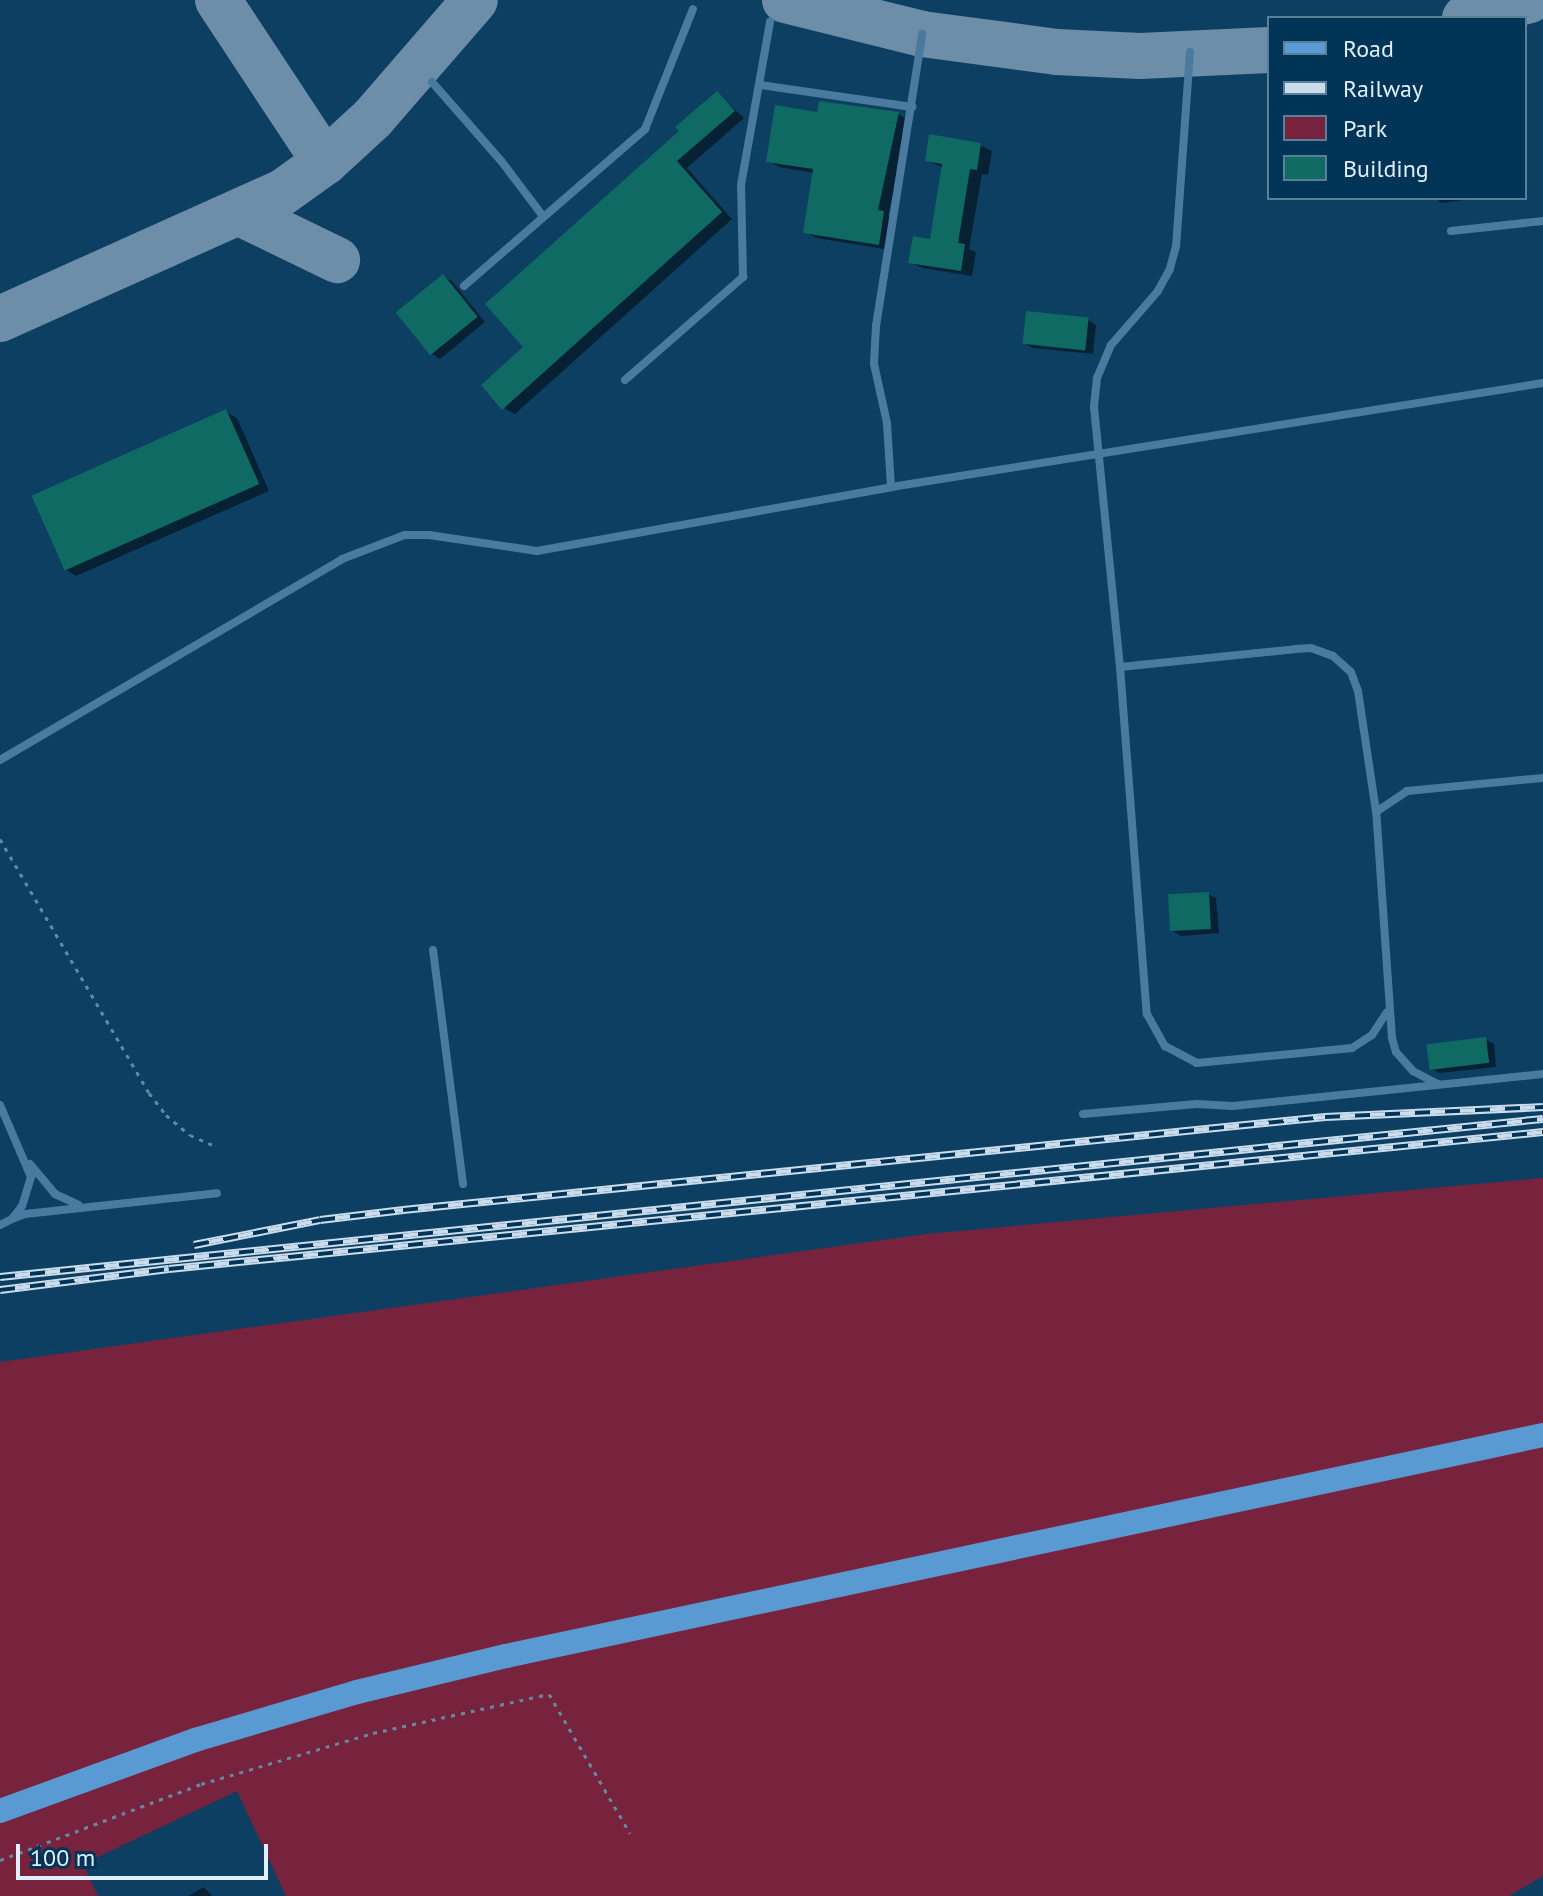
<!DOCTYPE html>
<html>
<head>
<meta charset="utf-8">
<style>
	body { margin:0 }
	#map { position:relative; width:1543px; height:1896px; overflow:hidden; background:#0d3f62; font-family:"PT Sans",sans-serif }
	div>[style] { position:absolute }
	.green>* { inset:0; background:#78233e }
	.shadow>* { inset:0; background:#0007 }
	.taxiway>* { height:46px; margin:-23px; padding:0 23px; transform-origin:23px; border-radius:23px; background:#6c8ea8 }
	.building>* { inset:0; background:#0e6a62; transform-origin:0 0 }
	.path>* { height:3px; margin-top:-1.5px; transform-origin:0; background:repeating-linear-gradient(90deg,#6588a2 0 4px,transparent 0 10px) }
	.lane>* { height:8px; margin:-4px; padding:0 4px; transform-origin:4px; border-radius:4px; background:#4b7aa1 }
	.primary>* { height:24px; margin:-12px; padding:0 12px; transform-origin:12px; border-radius:12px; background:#589ad1 }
	.rail>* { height:8px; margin-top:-4px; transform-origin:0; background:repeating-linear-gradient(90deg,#003457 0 15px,#cbdded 0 30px); box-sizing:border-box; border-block:2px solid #cbdded }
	span { translate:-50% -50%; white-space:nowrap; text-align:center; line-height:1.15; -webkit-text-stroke:6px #003457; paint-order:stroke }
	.legend { position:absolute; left:1267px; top:16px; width:260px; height:184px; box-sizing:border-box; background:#003457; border:2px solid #5a7f99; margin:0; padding:10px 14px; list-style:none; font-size:24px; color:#e0effc }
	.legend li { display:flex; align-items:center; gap:16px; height:40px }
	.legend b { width:40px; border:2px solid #5a7f99 }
	.scale { position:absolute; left:16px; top:1844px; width:252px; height:36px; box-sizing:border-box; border:4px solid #e0effc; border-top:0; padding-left:10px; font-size:24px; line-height:28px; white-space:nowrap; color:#e0effc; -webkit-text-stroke:6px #003457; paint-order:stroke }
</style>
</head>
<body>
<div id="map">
	<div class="green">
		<div style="clip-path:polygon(1543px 1178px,1543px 1876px,1509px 1896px,286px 1896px,237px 1791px,83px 1864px,98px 1896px,0 1896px,0 1362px,926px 1234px)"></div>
	</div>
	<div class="shadow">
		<div style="clip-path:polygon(717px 93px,744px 118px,687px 168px,732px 219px,515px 414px,504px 408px,526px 347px)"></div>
		<div style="clip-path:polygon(819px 114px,898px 114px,909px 120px,888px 216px,895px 220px,890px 250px,816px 238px,805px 232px,815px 173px,779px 167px,768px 161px)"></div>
		<div style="clip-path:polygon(980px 145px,992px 151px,988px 175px,982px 174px,969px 249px,976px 252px,972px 276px,922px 268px,911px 262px,932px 241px,943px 168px,927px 160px)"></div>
		<div style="clip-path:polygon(1436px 198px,1479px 198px,1441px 203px)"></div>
		<div style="clip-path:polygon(443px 277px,452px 281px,485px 322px,440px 359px,432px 354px,399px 313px)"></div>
		<div style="clip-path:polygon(1088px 320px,1096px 325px,1093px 354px,1033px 348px,1024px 343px)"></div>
		<div style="clip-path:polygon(226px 412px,237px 418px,269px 491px,76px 576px,65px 569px)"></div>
		<div style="clip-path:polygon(1208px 894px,1216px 898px,1219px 933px,1181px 936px,1173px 931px)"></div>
		<div style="clip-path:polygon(1485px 1039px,1494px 1044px,1496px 1067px,1439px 1073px,1430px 1068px)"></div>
		<div style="clip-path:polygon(204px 1887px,212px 1896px,188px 1896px)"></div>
	</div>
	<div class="taxiway">
		<div style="left:218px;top:0;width:194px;rotate:56.6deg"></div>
		<div style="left:785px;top:0;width:141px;rotate:13.9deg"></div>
		<div style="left:922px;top:34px;width:136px;rotate:7.6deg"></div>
		<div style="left:1057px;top:52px;width:83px;rotate:2.8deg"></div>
		<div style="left:1140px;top:56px;width:129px;rotate:-2.7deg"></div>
		<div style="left:1465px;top:18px;width:67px;rotate:-15.5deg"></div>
		<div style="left:240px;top:213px;width:108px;rotate:25.9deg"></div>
		<div style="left:0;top:319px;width:310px;rotate:-24.2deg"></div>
		<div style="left:283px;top:192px;width:52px;rotate:-35.5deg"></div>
		<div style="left:325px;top:162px;width:64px;rotate:-42.5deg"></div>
		<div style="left:372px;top:119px;width:157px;rotate:-49.1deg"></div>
	</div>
	<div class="building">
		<div style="clip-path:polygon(717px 91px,735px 111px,677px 161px,722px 212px,502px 410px,481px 385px,523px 347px,485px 304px,679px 131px,675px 127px)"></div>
		<div style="clip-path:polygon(819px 101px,899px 112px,878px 210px,884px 211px,879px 245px,803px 233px,813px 169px,766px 162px,775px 105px,817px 112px)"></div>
		<div style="clip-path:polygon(929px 134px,981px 143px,977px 170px,970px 169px,958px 243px,965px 244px,961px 271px,908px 263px,913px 236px,930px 239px,942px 164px,925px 161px)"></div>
		<div style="left:443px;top:274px;width:55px;height:61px;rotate:51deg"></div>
		<div style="left:1026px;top:311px;width:63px;height:33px;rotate:6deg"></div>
		<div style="left:226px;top:409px;width:82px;height:213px;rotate:66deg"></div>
		<div style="left:1209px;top:892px;width:37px;height:41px;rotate:87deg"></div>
		<div style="left:1486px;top:1037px;width:26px;height:60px;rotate:83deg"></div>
	</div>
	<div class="path">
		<div style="left:0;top:839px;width:294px;rotate:59.6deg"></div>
		<div style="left:149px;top:1093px;width:28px;rotate:52deg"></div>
		<div style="left:166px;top:1115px;width:31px;rotate:40deg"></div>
		<div style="left:190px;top:1135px;width:27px;rotate:24deg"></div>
		<div style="left:0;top:1860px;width:215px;rotate:-20.7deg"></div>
		<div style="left:201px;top:1784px;width:179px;rotate:-16.5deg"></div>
		<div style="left:373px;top:1733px;width:180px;rotate:-12.5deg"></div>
		<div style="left:549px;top:1694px;width:161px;rotate:59.8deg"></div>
	</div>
	<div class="lane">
		<div style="left:1190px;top:52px;width:195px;rotate:94.1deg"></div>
		<div style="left:1176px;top:246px;width:24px;rotate:105deg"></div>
		<div style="left:1170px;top:269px;width:25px;rotate:119deg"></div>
		<div style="left:1158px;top:291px;width:72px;rotate:131deg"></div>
		<div style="left:1111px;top:345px;width:36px;rotate:113deg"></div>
		<div style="left:1097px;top:378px;width:29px;rotate:96deg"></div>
		<div style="left:1094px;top:407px;width:261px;rotate:84.3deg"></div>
		<div style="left:1120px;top:667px;width:348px;rotate:85.6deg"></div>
		<div style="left:1147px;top:1014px;width:37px;rotate:61deg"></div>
		<div style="left:1165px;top:1046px;width:36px;rotate:28deg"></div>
		<div style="left:1197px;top:1063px;width:156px;rotate:-5.5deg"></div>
		<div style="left:1352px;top:1048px;width:24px;rotate:-33deg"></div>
		<div style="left:1372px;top:1035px;width:27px;rotate:-57deg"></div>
		<div style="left:432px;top:82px;width:106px;rotate:48.8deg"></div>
		<div style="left:502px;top:162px;width:66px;rotate:53deg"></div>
		<div style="left:760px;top:85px;width:154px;rotate:8.2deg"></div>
		<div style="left:1451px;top:231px;width:93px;rotate:-6.2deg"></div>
		<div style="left:464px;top:286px;width:240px;rotate:-40.9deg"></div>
		<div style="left:645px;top:129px;width:129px;rotate:-68.2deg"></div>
		<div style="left:625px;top:380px;width:157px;rotate:-41.1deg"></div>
		<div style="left:743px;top:277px;width:92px;rotate:-91.2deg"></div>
		<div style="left:741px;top:185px;width:166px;rotate:-79.9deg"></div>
		<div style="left:891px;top:487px;width:64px;rotate:-93.6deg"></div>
		<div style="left:887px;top:423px;width:60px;rotate:-102.4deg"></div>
		<div style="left:874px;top:364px;width:38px;rotate:-87deg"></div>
		<div style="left:876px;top:326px;width:296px;rotate:-81deg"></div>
		<div style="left:1120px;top:667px;width:177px;rotate:-5.8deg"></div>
		<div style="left:1296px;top:649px;width:15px;rotate:-4deg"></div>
		<div style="left:1311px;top:648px;width:23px;rotate:20deg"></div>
		<div style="left:1333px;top:656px;width:24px;rotate:42deg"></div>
		<div style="left:1351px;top:672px;width:20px;rotate:70deg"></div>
		<div style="left:1358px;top:691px;width:122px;rotate:81.5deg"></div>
		<div style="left:0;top:760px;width:397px;rotate:-30.4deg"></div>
		<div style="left:342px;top:559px;width:67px;rotate:-20.9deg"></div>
		<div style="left:405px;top:535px;width:24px"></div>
		<div style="left:429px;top:535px;width:109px;rotate:8.4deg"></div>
		<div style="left:537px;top:551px;width:360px;rotate:-10.2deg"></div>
		<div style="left:891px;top:487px;width:660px;rotate:-9.06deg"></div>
		<div style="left:433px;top:950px;width:236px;rotate:82.7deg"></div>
		<div style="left:1438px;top:1084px;width:28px;rotate:-153deg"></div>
		<div style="left:1413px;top:1071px;width:25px;rotate:-132deg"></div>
		<div style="left:1396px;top:1052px;width:15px;rotate:-106deg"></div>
		<div style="left:1392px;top:1038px;width:227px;rotate:-94deg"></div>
		<div style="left:1376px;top:812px;width:37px;rotate:-34deg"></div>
		<div style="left:1407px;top:791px;width:137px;rotate:-5.5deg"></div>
		<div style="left:0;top:1105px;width:78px;rotate:66.7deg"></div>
		<div style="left:31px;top:1177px;width:30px;rotate:107deg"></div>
		<div style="left:22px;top:1206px;width:16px;rotate:128deg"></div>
		<div style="left:12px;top:1219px;width:13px;rotate:153deg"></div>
		<div style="left:1083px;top:1114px;width:114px;rotate:-5deg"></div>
		<div style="left:1197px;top:1104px;width:36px;rotate:3deg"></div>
		<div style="left:1233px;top:1106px;width:312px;rotate:-5.9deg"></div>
		<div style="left:30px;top:1164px;width:39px;rotate:50deg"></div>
		<div style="left:55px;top:1194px;width:26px;rotate:25deg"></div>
		<div style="left:12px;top:1219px;width:14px;rotate:-21deg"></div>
		<div style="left:25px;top:1214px;width:193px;rotate:-6.2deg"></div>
	</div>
	<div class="primary">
		<div style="left:0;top:1811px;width:208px;rotate:-20deg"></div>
		<div style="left:195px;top:1740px;width:169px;rotate:-16.5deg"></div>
		<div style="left:357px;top:1692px;width:153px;rotate:-13.6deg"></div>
		<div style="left:506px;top:1656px;width:1060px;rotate:-12.03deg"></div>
	</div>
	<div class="rail">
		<div style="left:194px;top:1245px;width:128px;rotate:-11.2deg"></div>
		<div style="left:320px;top:1220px;width:84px;rotate:-6.9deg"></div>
		<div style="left:403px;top:1210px;width:927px;rotate:-5.76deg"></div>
		<div style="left:1325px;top:1117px;width:218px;rotate:-2.6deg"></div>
		<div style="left:0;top:1277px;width:1551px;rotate:-5.85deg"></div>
		<div style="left:0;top:1290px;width:170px;rotate:-7.1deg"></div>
		<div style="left:169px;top:1269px;width:1381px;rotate:-5.69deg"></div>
	</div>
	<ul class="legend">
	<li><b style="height:10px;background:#589ad1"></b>Road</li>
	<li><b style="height:10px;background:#cbdded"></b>Railway</li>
	<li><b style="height:22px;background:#78233e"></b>Park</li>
	<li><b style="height:22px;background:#0e6a62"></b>Building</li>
	</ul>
	<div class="scale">100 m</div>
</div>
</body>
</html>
